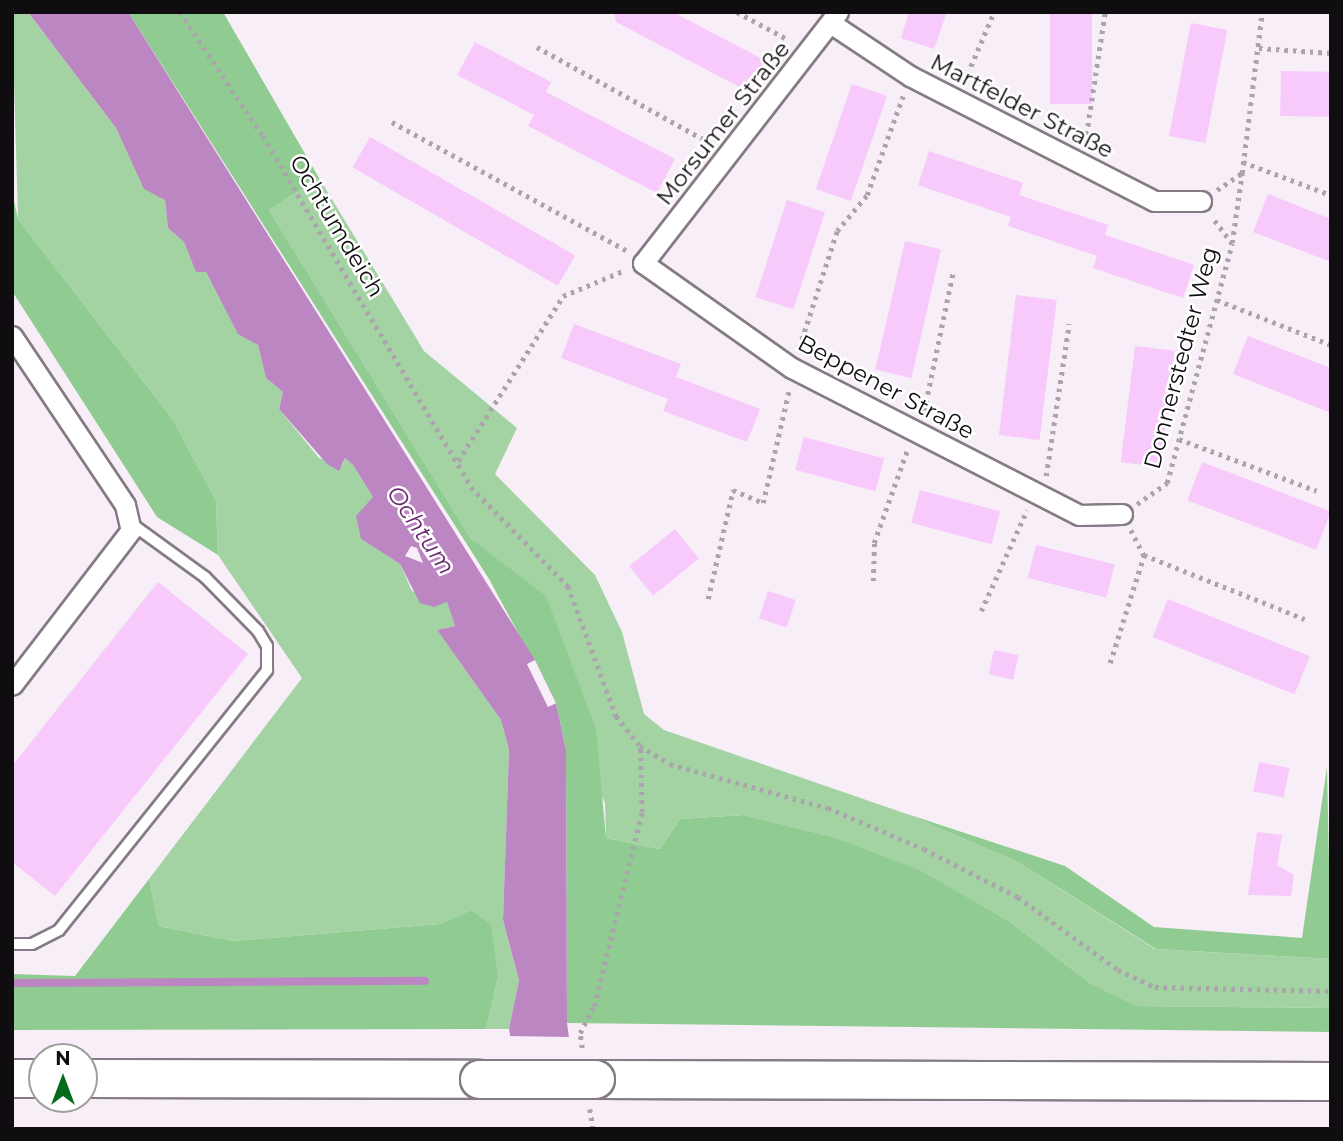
<!DOCTYPE html>
<html>
<head>
<meta charset="utf-8">
<style>
	body { margin:0 }
	#map { position:relative; width:1343px; height:1141px; overflow:hidden; background:#f7eef8; font-family:Montserrat,sans-serif }
	div>[style] { position:absolute }
	.green>* { inset:0; background:#a3d3a3 }
	.forest>* { inset:0; background:#90cc91 }
	.water>* { inset:0; background:#bb86c1 }
	.pier>* { inset:0; background:#f7eef8; transform-origin:0 0 }
	.stream>* { height:8px; margin:-4px; padding:0 4px; transform-origin:4px; border-radius:4px; background:#bb86c1 }
	.building>* { inset:0; background:#f7cafb; transform-origin:0 0 }
	.path>* { height:4.5px; margin-top:-2.25px; transform-origin:0; background:repeating-linear-gradient(90deg,#aba4ac 0 3.5px,transparent 0 8.5px) }
	.roads { filter:drop-shadow(2px 0 #847b84) drop-shadow(-2px 0 #847b84) drop-shadow(0 2px #847b84) drop-shadow(0 -2px #847b84) }
	.service>* { height:10px; margin:-5px; padding:0 5px; transform-origin:5px; border-radius:5px; background:#fff }
	.minor>* { height:19px; margin:-9.5px; padding:0 9.5px; transform-origin:9.5px; border-radius:9.5px; background:#fff }
	.motorway>* { height:37px; margin:-18.5px; padding:0 18.5px; transform-origin:18.5px; border-radius:18.5px; background:#fff }
	.bridges { filter:drop-shadow(2px 0 #847b84) drop-shadow(-2px 0 #847b84) drop-shadow(0 2px #847b84) drop-shadow(0 -2px #847b84) }
	.motorway-bridge>* { height:37px; margin:-18.5px; padding:0 18.5px; transform-origin:18.5px; border-radius:18.5px; background:#fff }
	span { translate:-50% -50%; white-space:nowrap; text-align:center; line-height:1.15; -webkit-text-stroke:5px #fff; paint-order:stroke }
	.street-label { font-size:23px; color:#100d10 }
	.water-label { font-size:24px; color:#6a2971; font-style:italic }
	.frame { position:absolute; inset:0; border:14px solid #100d10; pointer-events:none }
	.north { position:absolute; left:28px; top:1043px; width:70px; height:70px; box-sizing:border-box; background:#fff; border:2px solid #9f9e9f; border-radius:50%; rotate:0deg; font-size:19px; font-weight:700; line-height:28px; text-align:center; color:#100d10 }
	.north::after { content:''; display:block; margin:auto; width:24px; height:32px; background:#046c1a; clip-path:polygon(50% 0,100% 100%,50% 72%,0 100%) }
</style>
</head>
<body>
<div id="map">
	<div class="green">
		<div style="clip-path:polygon(12px 12px,28px 12px,116px 128px,144px 188px,165px 200px,168px 228px,184px 242px,196px 271px,206px 272px,238px 333px,258px 345px,266px 378px,283px 392px,279px 409px,319px 458px,342px 466px,345px 458px,353px 465px,373px 497px,361px 539px,400px 564px,412px 591px,447px 601px,455px 626px,437px 630px,501px 720px,509px 750px,503px 920px,519px 982px,509px 1029px,486px 1029px,498px 977px,471px 910px,440px 924px,233px 941px,159px 926px,149px 879px,302px 678px,218px 555px,216px 501px,173px 420px,18px 219px)"></div>
		<div style="clip-path:polygon(319px 178px,424px 351px,517px 428px,495px 474px,595px 575px,622px 632px,644px 714px,664px 730px,904px 813px,1018px 862px,1155px 949px,1331px 959px,1331px 1008px,1137px 1006px,1090px 983px,1007px 920px,919px 871px,834px 837px,744px 815px,680px 819px,660px 849px,606px 838px,605px 803px,497px 562px,471px 539px,269px 210px)"></div>
	</div>
	<div class="forest">
		<div style="clip-path:polygon(128px 12px,223px 12px,319px 178px,269px 210px,471px 539px,546px 596px,596px 729px,606px 838px,660px 849px,680px 819px,744px 815px,834px 837px,919px 870px,1007px 920px,1090px 983px,1137px 1006px,1331px 1008px,1331px 1032px,567px 1023px,566px 750px,556px 703px,489px 579px)"></div>
		<div style="clip-path:polygon(12px 192px,18px 219px,173px 420px,216px 501px,218px 555px,157px 517px,12px 291px)"></div>
		<div style="clip-path:polygon(1327px 767px,1331px 959px,1156px 949px,1018px 862px,904px 813px,1065px 866px,1154px 927px,1302px 938px)"></div>
		<div style="clip-path:polygon(149px 879px,159px 926px,233px 941px,440px 924px,471px 910px,491px 925px,498px 977px,486px 1029px,12px 1030px,12px 974px,75px 976px)"></div>
	</div>
	<div class="water">
		<div style="clip-path:polygon(evenodd,28px 12px,128px 12px,535px 660px,556px 703px,566px 750px,567px 1023px,582px 1129px,527px 1129px,509px 1029px,519px 981px,503px 920px,509px 750px,501px 720px,437px 630px,455px 626px,447px 602px,434px 607px,420px 603px,400px 564px,361px 539px,356px 516px,373px 497px,353px 465px,345px 458px,339px 471px,327px 464px,279px 409px,283px 392px,266px 378px,258px 345px,238px 334px,206px 272px,196px 272px,184px 242px,168px 228px,165px 200px,144px 189px,116px 128px,28px 12px,411px 546px,417px 548px,423px 563px,405px 556px,411px 546px)"></div>
	</div>
	<div class="pier">
		<div style="left:535px;top:660px;width:48px;height:9px;rotate:64deg"></div>
		<div style="clip-path:polygon(507px 1036px,572px 1037px,585px 1129px,523px 1129px)"></div>
	</div>
	<div class="stream">
		<div style="left:12px;top:983px;width:413px;rotate:-0.3deg"></div>
	</div>
	<div class="building">
		<div style="clip-path:polygon(614px 12px,673px 12px,766px 61px,749px 92px,616px 22px)"></div>
		<div style="clip-path:polygon(909px 12px,947px 12px,934px 49px,901px 38px)"></div>
		<div style="left:1050px;top:12px;width:42px;height:92px"></div>
		<div style="left:1191px;top:23px;width:37px;height:115px;rotate:11deg"></div>
		<div style="clip-path:polygon(475px 42px,551px 82px,546px 92px,675px 159px,657px 193px,528px 126px,534px 115px,457px 75px)"></div>
		<div style="left:1281px;top:71px;width:50px;height:45px;rotate:1deg"></div>
		<div style="left:852px;top:84px;width:37px;height:111px;rotate:19deg"></div>
		<div style="left:370px;top:137px;width:237px;height:35px;rotate:30deg"></div>
		<div style="clip-path:polygon(929px 151px,1023px 183px,1019px 195px,1108px 225px,1105px 235px,1194px 265px,1183px 298px,1093px 268px,1097px 256px,1008px 226px,1011px 217px,918px 185px)"></div>
		<div style="clip-path:polygon(1268px 194px,1331px 219px,1331px 262px,1253px 232px)"></div>
		<div style="left:787px;top:200px;width:40px;height:102px;rotate:18deg"></div>
		<div style="left:905px;top:241px;width:37px;height:132px;rotate:13deg"></div>
		<div style="left:1016px;top:295px;width:41px;height:141px;rotate:7deg"></div>
		<div style="clip-path:polygon(574px 324px,681px 364px,676px 377px,760px 409px,747px 442px,663px 411px,668px 399px,561px 358px)"></div>
		<div style="clip-path:polygon(1248px 336px,1331px 368px,1331px 413px,1233px 374px)"></div>
		<div style="left:1135px;top:346px;width:40px;height:117px;rotate:7deg"></div>
		<div style="left:804px;top:437px;width:83px;height:34px;rotate:15deg"></div>
		<div style="left:1202px;top:462px;width:138px;height:41px;rotate:21deg"></div>
		<div style="left:920px;top:490px;width:83px;height:34px;rotate:15deg"></div>
		<div style="left:675px;top:529px;width:38px;height:59px;rotate:51deg"></div>
		<div style="left:1036px;top:545px;width:81px;height:34px;rotate:14deg"></div>
		<div style="clip-path:polygon(158px 582px,248px 654px,55px 896px,12px 862px,12px 766px)"></div>
		<div style="left:768px;top:591px;width:29px;height:29px;rotate:18deg"></div>
		<div style="left:1168px;top:599px;width:153px;height:41px;rotate:22deg"></div>
		<div style="left:994px;top:650px;width:25px;height:25px;rotate:12deg"></div>
		<div style="left:1259px;top:762px;width:31px;height:30px;rotate:11deg"></div>
		<div style="clip-path:polygon(1257px 832px,1282px 835px,1277px 865px,1294px 875px,1291px 896px,1248px 895px)"></div>
	</div>
	<div class="path">
		<div style="left:180px;top:12px;width:149px;rotate:56.2deg"></div>
		<div style="left:263px;top:136px;width:408px;rotate:59.3deg"></div>
		<div style="left:471px;top:487px;width:139px;rotate:45.6deg"></div>
		<div style="left:568px;top:586px;width:139px;rotate:69.7deg"></div>
		<div style="left:616px;top:716px;width:38px;rotate:51deg"></div>
		<div style="left:640px;top:746px;width:35px;rotate:31deg"></div>
		<div style="left:670px;top:764px;width:164px;rotate:15.6deg"></div>
		<div style="left:828px;top:808px;width:104px;rotate:23.1deg"></div>
		<div style="left:924px;top:849px;width:106px;rotate:27.1deg"></div>
		<div style="left:1018px;top:897px;width:124px;rotate:36.1deg"></div>
		<div style="left:1118px;top:970px;width:41px;rotate:24.7deg"></div>
		<div style="left:1155px;top:987px;width:176px;rotate:1.3deg"></div>
		<div style="left:737px;top:12px;width:59px;rotate:28.3deg"></div>
		<div style="left:537px;top:47px;width:198px;rotate:29deg"></div>
		<div style="left:1259px;top:48px;width:72px;rotate:4deg"></div>
		<div style="left:964px;top:82px;width:76px;rotate:-66.8deg"></div>
		<div style="left:392px;top:122px;width:267px;rotate:28.7deg"></div>
		<div style="left:1085px;top:143px;width:133px;rotate:-81.3deg"></div>
		<div style="left:1243px;top:162px;width:94px;rotate:20.6deg"></div>
		<div style="left:1217px;top:190px;width:30px;rotate:-34deg"></div>
		<div style="left:1242px;top:173px;width:162px;rotate:-82.9deg"></div>
		<div style="left:1232px;top:243px;width:71px;rotate:-81.9deg"></div>
		<div style="left:1217px;top:300px;width:123px;rotate:21.5deg"></div>
		<div style="left:799px;top:348px;width:123px;rotate:-72deg"></div>
		<div style="left:837px;top:231px;width:47px;rotate:-50.2deg"></div>
		<div style="left:867px;top:195px;width:105px;rotate:-70deg"></div>
		<div style="left:924px;top:411px;width:142px;rotate:-78.2deg"></div>
		<div style="left:1179px;top:439px;width:147px;rotate:20.6deg"></div>
		<div style="left:458px;top:461px;width:196px;rotate:-57.5deg"></div>
		<div style="left:563px;top:296px;width:65px;rotate:-22.6deg"></div>
		<div style="left:1046px;top:476px;width:154px;rotate:-81.4deg"></div>
		<div style="left:1137px;top:504px;width:37px;rotate:-35deg"></div>
		<div style="left:1167px;top:483px;width:248px;rotate:-74.8deg"></div>
		<div style="left:1232px;top:244px;width:34px;rotate:-127deg"></div>
		<div style="left:1131px;top:530px;width:28px;rotate:63deg"></div>
		<div style="left:1144px;top:555px;width:173px;rotate:21.7deg"></div>
		<div style="left:873px;top:581px;width:38px;rotate:-88deg"></div>
		<div style="left:874px;top:543px;width:98px;rotate:-70.3deg"></div>
		<div style="left:708px;top:599px;width:112px;rotate:-77.1deg"></div>
		<div style="left:733px;top:490px;width:33px;rotate:23deg"></div>
		<div style="left:763px;top:503px;width:116px;rotate:-77deg"></div>
		<div style="left:981px;top:611px;width:111px;rotate:-65.5deg"></div>
		<div style="left:1110px;top:663px;width:113px;rotate:-72.5deg"></div>
		<div style="left:582px;top:1048px;width:15px;rotate:-98deg"></div>
		<div style="left:580px;top:1033px;width:30px;rotate:-63deg"></div>
		<div style="left:594px;top:1006px;width:200px;rotate:-76.1deg"></div>
		<div style="left:642px;top:812px;width:66px;rotate:-91.7deg"></div>
		<div style="left:590px;top:1109px;width:20px;rotate:81deg"></div>
	</div>
	<div class="roads">
		<div class="service">
			<div style="left:12px;top:944px;width:20px"></div>
			<div style="left:32px;top:944px;width:30px;rotate:-27deg"></div>
			<div style="left:59px;top:930px;width:333px;rotate:-51.3deg"></div>
			<div style="left:267px;top:670px;width:24px;rotate:-90deg"></div>
			<div style="left:267px;top:646px;width:17px;rotate:-121deg"></div>
			<div style="left:258px;top:631px;width:76px;rotate:-134.5deg"></div>
			<div style="left:205px;top:577px;width:94px;rotate:-144.1deg"></div>
		</div>
		<div class="minor">
			<div style="left:838px;top:12px;width:318px;rotate:127.8deg"></div>
			<div style="left:643px;top:263px;width:182px;rotate:35.2deg"></div>
			<div style="left:792px;top:368px;width:322px;rotate:27.1deg"></div>
			<div style="left:1079px;top:515px;width:43px;rotate:-1.3deg"></div>
			<div style="left:832px;top:24px;width:94px;rotate:33.7deg"></div>
			<div style="left:910px;top:76px;width:274px;rotate:27.1deg"></div>
			<div style="left:1154px;top:201px;width:47px"></div>
			<div style="left:12px;top:336px;width:203px;rotate:56.2deg"></div>
			<div style="left:125px;top:505px;width:26px;rotate:77deg"></div>
			<div style="left:131px;top:530px;width:195px;rotate:127.5deg"></div>
		</div>
		<div class="motorway">
			<div style="left:12px;top:1078px;width:30px"></div>
			<div style="left:84px;top:1078px;width:395px;rotate:0.1deg"></div>
			<div style="left:595px;top:1079px;width:736px;rotate:0.16deg"></div>
		</div>
	</div>
	<div class="bridges">
		<div class="motorway-bridge">
			<div style="left:479px;top:1079px;width:116px"></div>
		</div>
	</div>
	<div class="street-label">
		<span style="left:1022px;top:106px;rotate:27deg">Martfelder Straße</span>
		<span style="left:723px;top:123px;rotate:-52deg">Morsumer Straße</span>
		<span style="left:337px;top:226px;rotate:59deg">Ochtumdeich</span>
		<span style="left:1181px;top:358px;rotate:-75deg">Donnerstedter Weg</span>
		<span style="left:886px;top:387px;rotate:28deg">Beppener Straße</span>
	</div>
	<div class="water-label">
		<span style="left:421px;top:530px;rotate:56deg">Ochtum</span>
	</div>
	<div class="frame"></div>
	<div class="north">N</div>
</div>
</body>
</html>
